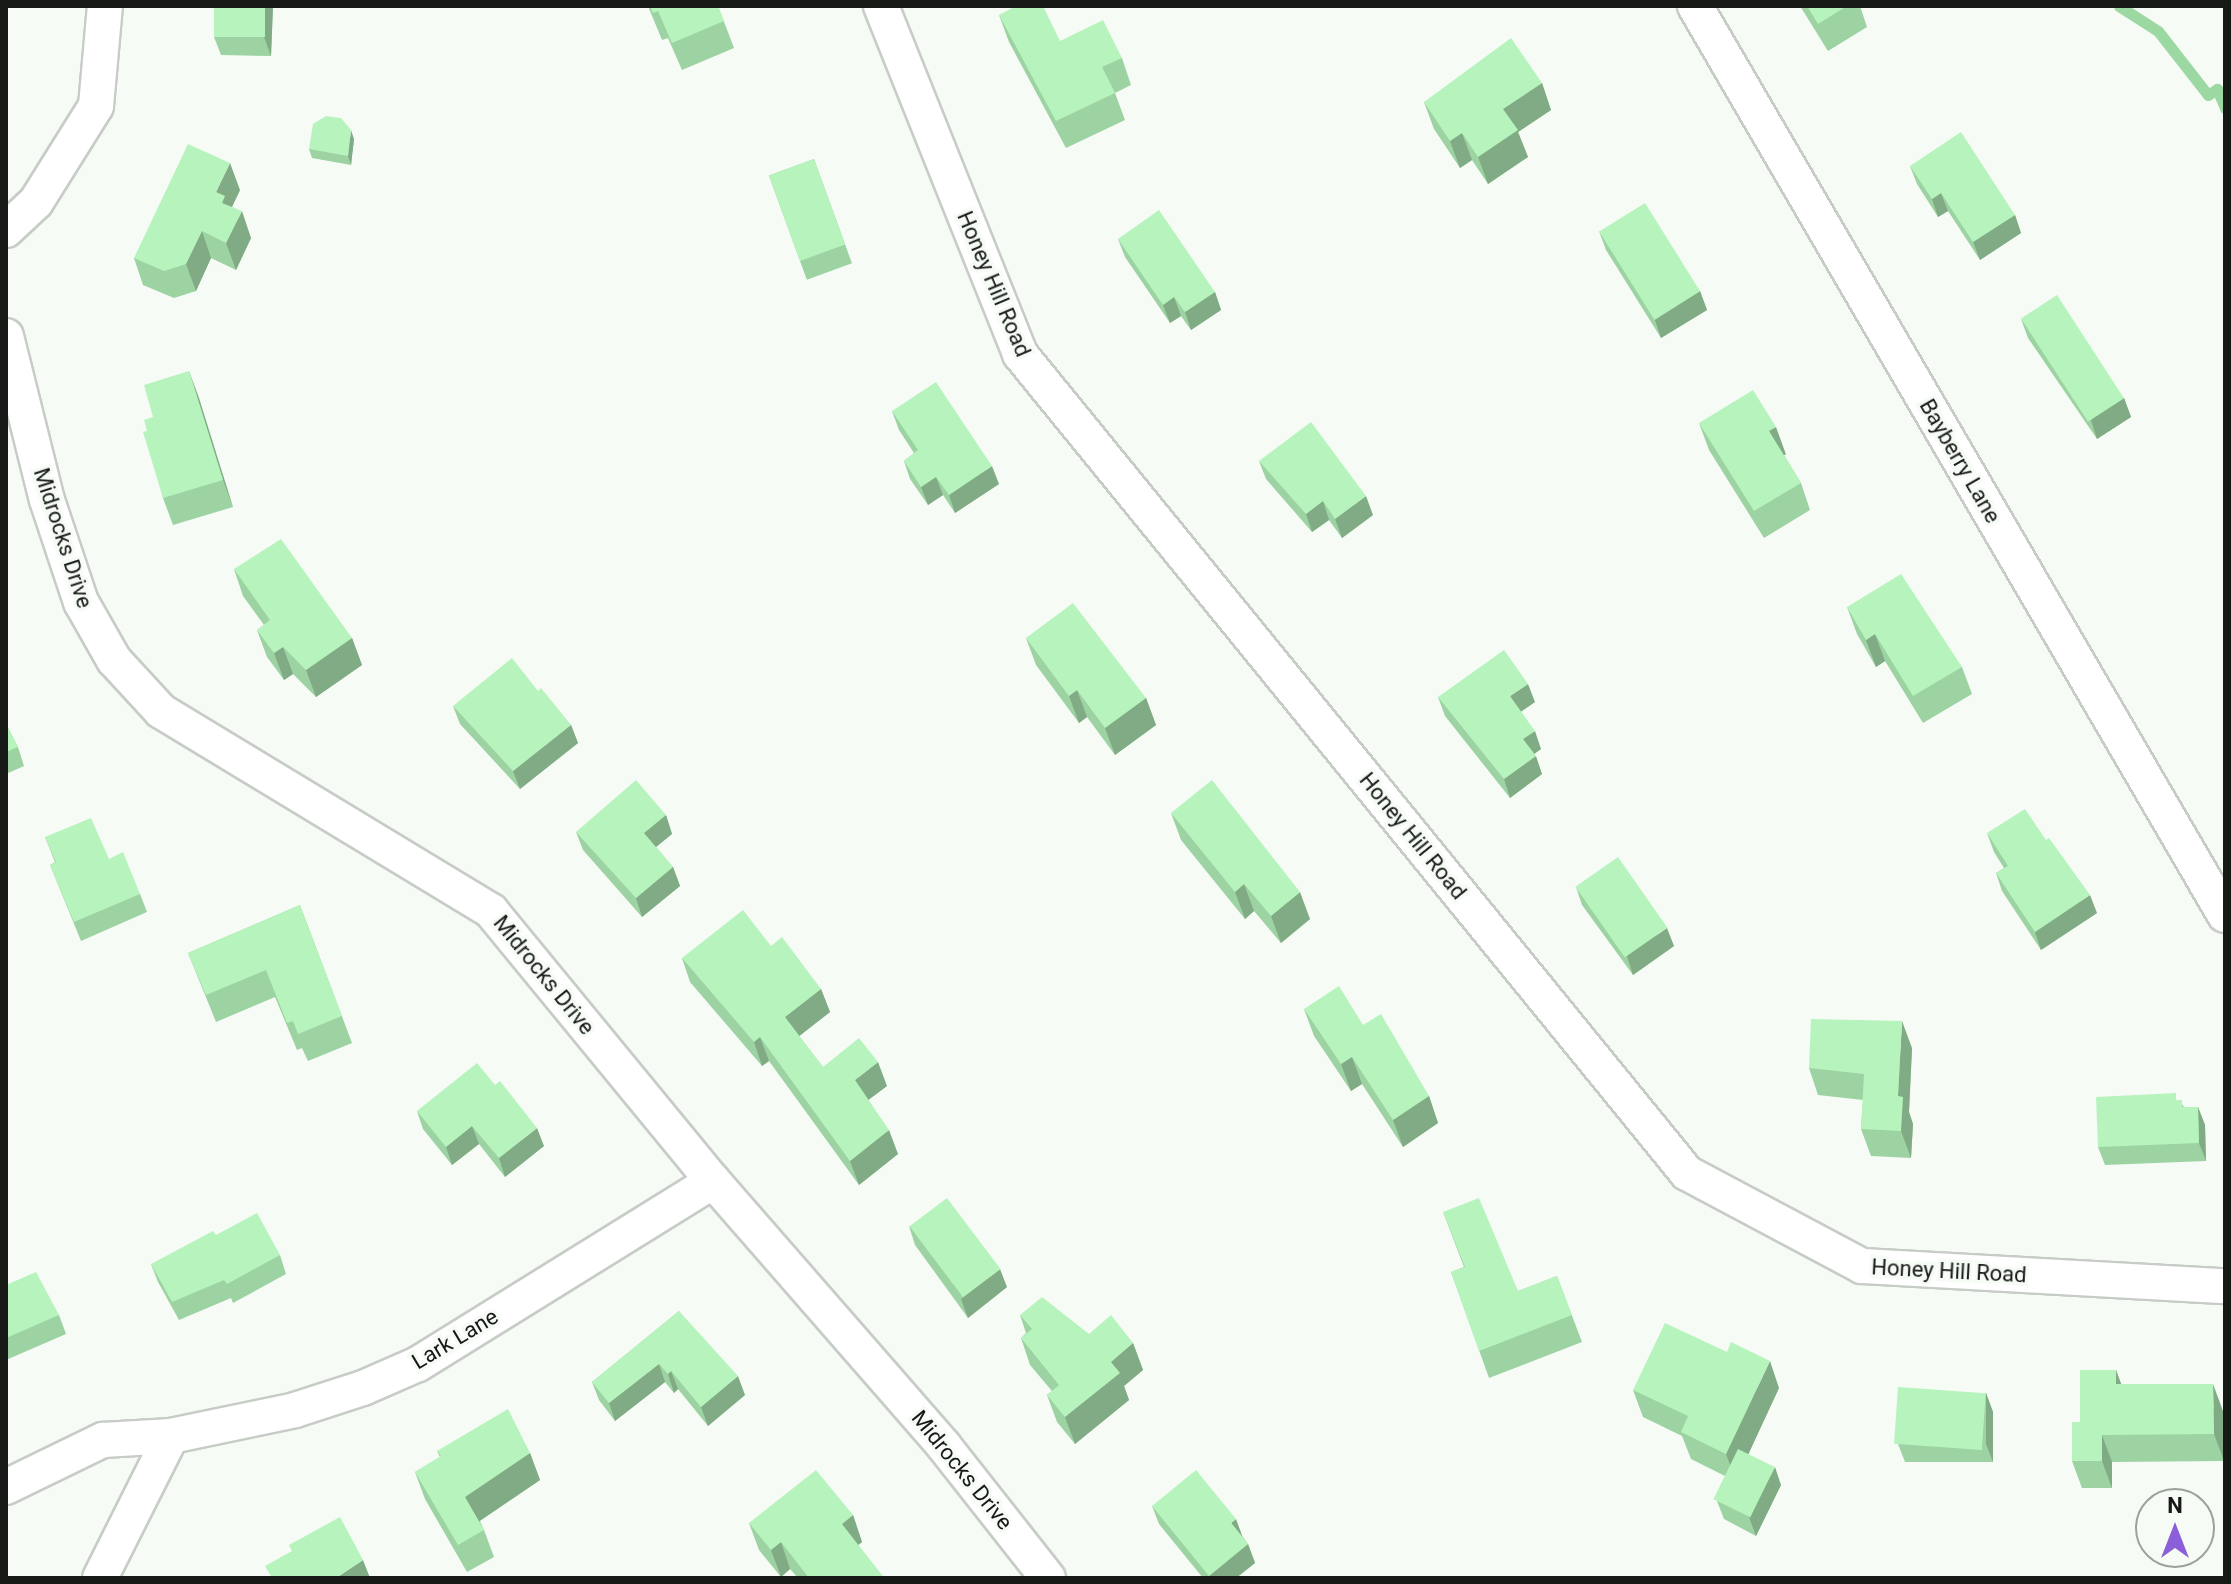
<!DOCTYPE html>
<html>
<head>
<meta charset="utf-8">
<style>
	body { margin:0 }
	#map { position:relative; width:2231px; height:1584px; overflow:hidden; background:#f6fbf6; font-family:Roboto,sans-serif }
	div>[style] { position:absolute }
	.stream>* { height:11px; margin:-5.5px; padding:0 5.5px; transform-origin:5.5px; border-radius:5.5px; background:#9cd8a2 }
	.roads { filter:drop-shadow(2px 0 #c7ccc7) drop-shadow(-2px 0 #c7ccc7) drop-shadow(0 2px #c7ccc7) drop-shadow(0 -2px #c7ccc7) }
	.minor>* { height:34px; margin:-17px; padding:0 17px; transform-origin:17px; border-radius:17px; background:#fff }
	.wall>* { inset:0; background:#9dd2a3; transform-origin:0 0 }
	.shaded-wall>* { inset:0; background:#80ab84; transform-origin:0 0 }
	.building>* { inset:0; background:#b7f4bd; transform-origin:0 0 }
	span { translate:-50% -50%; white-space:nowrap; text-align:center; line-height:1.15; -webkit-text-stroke:7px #f6fbf6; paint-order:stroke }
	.street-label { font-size:22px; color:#171917 }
	.frame { position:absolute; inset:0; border:8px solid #171917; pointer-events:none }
	.north { position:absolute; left:2135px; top:1488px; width:80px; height:80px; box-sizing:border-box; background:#f6fbf6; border:2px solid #9da19d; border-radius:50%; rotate:0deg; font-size:22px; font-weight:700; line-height:32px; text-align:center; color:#171917 }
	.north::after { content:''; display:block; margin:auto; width:28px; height:36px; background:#8b5fd9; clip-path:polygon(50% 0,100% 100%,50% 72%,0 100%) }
</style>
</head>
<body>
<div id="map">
	<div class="stream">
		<div style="left:2119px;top:6px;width:46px;rotate:32.7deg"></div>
		<div style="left:2158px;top:31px;width:81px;rotate:52deg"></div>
		<div style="left:2208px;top:95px;width:11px;rotate:-34deg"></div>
		<div style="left:2217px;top:89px;width:21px;rotate:67deg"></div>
	</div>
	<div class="roads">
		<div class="minor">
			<div style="left:881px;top:6px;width:375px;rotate:68.2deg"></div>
			<div style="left:1020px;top:354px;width:1056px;rotate:50.84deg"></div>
			<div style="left:1687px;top:1173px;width:198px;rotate:28deg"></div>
			<div style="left:1862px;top:1266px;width:364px;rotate:3.2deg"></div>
			<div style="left:1695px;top:6px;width:1052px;rotate:59.76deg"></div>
			<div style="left:6px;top:230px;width:41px;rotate:-43deg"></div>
			<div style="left:36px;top:202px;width:113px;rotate:-58deg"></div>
			<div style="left:96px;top:106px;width:100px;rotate:-84.9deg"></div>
			<div style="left:6px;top:336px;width:169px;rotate:76deg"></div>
			<div style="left:47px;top:500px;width:108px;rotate:71.6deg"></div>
			<div style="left:81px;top:602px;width:67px;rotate:60.4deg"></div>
			<div style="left:114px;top:660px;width:69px;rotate:47.3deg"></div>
			<div style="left:161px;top:711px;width:386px;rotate:31.2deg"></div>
			<div style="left:491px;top:911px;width:350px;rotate:50.6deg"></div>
			<div style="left:713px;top:1181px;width:352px;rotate:48.9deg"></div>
			<div style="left:944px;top:1446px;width:168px;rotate:51.8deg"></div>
			<div style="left:6px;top:1487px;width:108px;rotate:-25.9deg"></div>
			<div style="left:103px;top:1440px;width:68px;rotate:-3.4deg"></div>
			<div style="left:171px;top:1436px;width:127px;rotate:-11.8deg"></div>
			<div style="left:295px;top:1410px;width:71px;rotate:-17.9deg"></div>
			<div style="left:363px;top:1388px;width:60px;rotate:-23.6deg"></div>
			<div style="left:418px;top:1364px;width:347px;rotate:-31.8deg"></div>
			<div style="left:100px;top:1578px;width:159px;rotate:-63.4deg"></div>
		</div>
	</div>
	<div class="wall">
		<div style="clip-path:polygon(214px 6px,273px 6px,271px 56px,221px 55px,214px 37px)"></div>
		<div style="clip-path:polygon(648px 6px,718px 6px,734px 48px,682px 70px,668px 38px,662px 40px)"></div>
		<div style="clip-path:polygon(1800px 6px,1860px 6px,1867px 27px,1828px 51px)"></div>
		<div style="clip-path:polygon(999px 15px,1060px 41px,1122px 58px,1131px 85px,1115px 93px,1125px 120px,1066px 148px,1009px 42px)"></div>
		<div style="clip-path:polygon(1542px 83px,1551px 110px,1518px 132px,1528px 157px,1488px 184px,1472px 160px,1460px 168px,1434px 129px,1424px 102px)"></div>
		<div style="clip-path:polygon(354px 139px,351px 165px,312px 158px,309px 149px)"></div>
		<div style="left:814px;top:159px;width:111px;height:48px;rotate:70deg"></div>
		<div style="clip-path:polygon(1910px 166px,2015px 215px,2021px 233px,1980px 260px,1948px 211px,1938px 217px,1917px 184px)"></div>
		<div style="clip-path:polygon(240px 190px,232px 207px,251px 238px,236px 270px,211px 258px,196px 291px,174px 298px,143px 285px,134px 258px)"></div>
		<div style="clip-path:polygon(1599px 231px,1700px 291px,1707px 310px,1661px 338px,1606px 250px)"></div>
		<div style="clip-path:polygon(1118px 239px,1215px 292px,1221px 310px,1191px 330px,1181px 316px,1170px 323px,1125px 257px)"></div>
		<div style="clip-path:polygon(2021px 319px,2124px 398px,2131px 417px,2097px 439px,2028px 338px)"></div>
		<div style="clip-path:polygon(189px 371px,233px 507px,173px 525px,163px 498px,147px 431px,153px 417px)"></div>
		<div style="clip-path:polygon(892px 411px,999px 484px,955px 513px,943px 495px,928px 505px,910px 479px,904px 461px,914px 453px,899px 430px)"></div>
		<div style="clip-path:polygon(1699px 423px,1786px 454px,1784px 455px,1801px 483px,1810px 510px,1764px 538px,1709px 450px)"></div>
		<div style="clip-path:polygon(1259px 461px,1373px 515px,1342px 538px,1329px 520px,1312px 532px,1266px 479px)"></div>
		<div style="clip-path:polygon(234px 569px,352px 638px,362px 665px,316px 697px,293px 674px,284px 680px,267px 657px,257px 630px,264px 625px,243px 596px)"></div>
		<div style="clip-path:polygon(1847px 607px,1962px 667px,1972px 694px,1923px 723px,1885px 661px,1876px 667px,1857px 634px)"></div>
		<div style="clip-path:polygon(1026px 638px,1146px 698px,1156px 725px,1115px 755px,1087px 717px,1079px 723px,1036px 665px)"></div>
		<div style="clip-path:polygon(538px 691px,571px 725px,578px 743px,520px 789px,460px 724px,453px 706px)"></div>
		<div style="clip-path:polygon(1438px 697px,1535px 702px,1521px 712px,1541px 749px,1534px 754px,1542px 774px,1510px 798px,1445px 716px)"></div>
		<div style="clip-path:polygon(6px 724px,18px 747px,24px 766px,6px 774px)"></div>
		<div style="clip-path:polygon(1171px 813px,1310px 919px,1281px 943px,1254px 911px,1245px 919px,1181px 840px)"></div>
		<div style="clip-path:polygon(666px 815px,672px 834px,656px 847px,673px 867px,680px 886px,642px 917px,583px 850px,576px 832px)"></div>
		<div style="clip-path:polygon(1987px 833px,2097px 913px,2041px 950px,2002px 891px,1996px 873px,2004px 868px,1994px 852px)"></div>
		<div style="clip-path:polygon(45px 837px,109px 859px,140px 894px,147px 912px,81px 941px,50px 865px,55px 862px)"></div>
		<div style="clip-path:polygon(1576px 887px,1674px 946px,1633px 975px,1582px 905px)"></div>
		<div style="clip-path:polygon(300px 905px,352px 1043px,308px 1061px,302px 1048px,297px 1050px,275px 997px,216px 1022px,188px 953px)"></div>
		<div style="clip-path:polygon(771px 946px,821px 989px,830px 1012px,799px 1036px,823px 1067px,887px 1086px,868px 1100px,898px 1154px,859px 1185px,769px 1061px,762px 1066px,690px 982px,682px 958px)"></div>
		<div style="clip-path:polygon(1304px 1009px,1363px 1025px,1429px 1096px,1438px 1123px,1403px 1147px,1362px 1084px,1351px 1091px,1314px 1036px)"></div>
		<div style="clip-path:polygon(1912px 1048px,1909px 1112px,1913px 1124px,1911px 1158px,1871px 1156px,1861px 1129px,1863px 1100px,1818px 1095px,1809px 1068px)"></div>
		<div style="clip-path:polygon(2179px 1100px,2184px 1107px,2198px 1107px,2205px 1125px,2206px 1161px,2105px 1165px,2098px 1147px)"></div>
		<div style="clip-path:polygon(417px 1111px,544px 1146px,505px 1177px,479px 1144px,452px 1165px,423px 1129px)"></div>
		<div style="clip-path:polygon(1443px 1212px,1518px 1291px,1557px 1276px,1582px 1342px,1489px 1378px,1451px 1272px,1464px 1267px)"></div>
		<div style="clip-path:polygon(909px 1226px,1007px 1287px,968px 1318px,915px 1245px)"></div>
		<div style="clip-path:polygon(280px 1255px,286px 1274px,233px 1303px,231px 1298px,179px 1320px,158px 1282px,151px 1264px)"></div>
		<div style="clip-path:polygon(6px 1285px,59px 1315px,66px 1334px,6px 1360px)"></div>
		<div style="clip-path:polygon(679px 1311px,745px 1395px,708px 1426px,678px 1389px,674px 1393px,665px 1382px,615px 1421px,599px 1400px,592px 1382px)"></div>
		<div style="clip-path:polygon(1020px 1315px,1089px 1334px,1133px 1343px,1143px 1370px,1124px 1386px,1129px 1400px,1075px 1444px,1057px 1422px,1047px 1395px,1052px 1391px,1030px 1365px,1021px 1338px,1026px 1333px)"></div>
		<div style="clip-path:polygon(2116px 1370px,2121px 1384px,2223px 1411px,2224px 1461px,2112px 1462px,2112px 1488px,2082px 1488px,2072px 1461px,2080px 1422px)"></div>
		<div style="clip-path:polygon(1779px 1388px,1748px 1454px,1781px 1485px,1756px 1536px,1724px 1519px,1717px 1501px,1727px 1477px,1691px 1459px,1682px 1436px,1643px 1417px,1633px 1390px)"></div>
		<div style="clip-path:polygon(1986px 1393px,1993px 1412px,1993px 1462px,1905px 1462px,1898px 1444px)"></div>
		<div style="clip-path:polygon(437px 1451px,530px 1453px,540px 1480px,480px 1521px,484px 1530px,494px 1557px,467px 1572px,425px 1499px,415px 1472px,440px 1457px)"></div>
		<div style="clip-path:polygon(1152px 1506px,1243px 1537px,1248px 1544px,1255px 1563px,1236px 1578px,1203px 1578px,1159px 1524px)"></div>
		<div style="clip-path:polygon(853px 1515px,862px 1542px,858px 1545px,884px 1578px,798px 1578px,790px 1569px,781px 1577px,759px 1550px,749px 1523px)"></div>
	</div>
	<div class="shaded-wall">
		<div style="clip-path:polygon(265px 6px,273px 6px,271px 56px,264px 37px)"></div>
		<div style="clip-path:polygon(1542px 83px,1551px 110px,1518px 132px,1528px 157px,1488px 184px,1478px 157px,1503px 109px)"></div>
		<div style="clip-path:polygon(351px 130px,354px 139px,351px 165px,348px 156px)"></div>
		<div style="clip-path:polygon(1462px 133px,1472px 160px,1460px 168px,1450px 141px)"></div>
		<div style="clip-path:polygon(230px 163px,240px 190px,230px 211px,235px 223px,216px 192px)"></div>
		<div style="clip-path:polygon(1941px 193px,1948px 211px,1938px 217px,1932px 199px)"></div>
		<div style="clip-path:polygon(242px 211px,251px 238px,236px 270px,226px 243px)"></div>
		<div style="clip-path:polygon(2015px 215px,2021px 233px,1980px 260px,1973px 242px)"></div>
		<div style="clip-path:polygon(202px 231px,211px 258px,196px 291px,186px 264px)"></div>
		<div style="clip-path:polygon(1700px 291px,1707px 310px,1661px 338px,1655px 320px)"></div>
		<div style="clip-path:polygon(1215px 292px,1221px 310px,1191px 330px,1185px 312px)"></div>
		<div style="clip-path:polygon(1174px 297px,1181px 316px,1170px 323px,1163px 305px)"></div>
		<div style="clip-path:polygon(189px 371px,199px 398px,233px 507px,223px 480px)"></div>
		<div style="clip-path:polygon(2124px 398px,2131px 417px,2097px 439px,2091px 420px)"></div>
		<div style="left:1776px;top:427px;width:29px;height:8px;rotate:70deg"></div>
		<div style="clip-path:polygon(992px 466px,999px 484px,955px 513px,949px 495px)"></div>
		<div style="clip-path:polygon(936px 477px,943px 495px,928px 505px,921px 487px)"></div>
		<div style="clip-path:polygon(1366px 496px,1373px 515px,1342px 538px,1335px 519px)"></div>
		<div style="clip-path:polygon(1323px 501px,1329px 520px,1312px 532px,1306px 514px)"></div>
		<div style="clip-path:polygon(1875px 634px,1885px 661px,1876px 667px,1866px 640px)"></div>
		<div style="clip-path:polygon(352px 638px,362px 665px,316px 697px,306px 670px)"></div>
		<div style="clip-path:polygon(283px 647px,293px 674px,284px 680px,274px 653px)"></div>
		<div style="clip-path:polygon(1528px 684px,1535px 702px,1517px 714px,1510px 696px)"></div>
		<div style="clip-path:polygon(1077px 690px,1087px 717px,1079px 723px,1069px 696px)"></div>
		<div style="clip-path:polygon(1146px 698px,1156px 725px,1115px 755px,1105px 728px)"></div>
		<div style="clip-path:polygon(571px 725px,578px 743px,520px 789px,513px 771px)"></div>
		<div style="clip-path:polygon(1535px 731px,1541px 749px,1530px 757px,1523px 739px)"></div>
		<div style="clip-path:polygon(1536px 756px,1542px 774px,1510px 798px,1504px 779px)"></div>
		<div style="clip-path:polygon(666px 815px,672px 834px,651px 851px,644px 833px)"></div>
		<div style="clip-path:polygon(673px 867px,680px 886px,642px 917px,636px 898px)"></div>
		<div style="clip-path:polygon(1244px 884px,1254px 911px,1245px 919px,1235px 892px)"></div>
		<div style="clip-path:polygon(1300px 892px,1310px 919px,1281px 943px,1271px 916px)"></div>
		<div style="clip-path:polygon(2090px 895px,2097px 913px,2041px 950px,2035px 932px)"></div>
		<div style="clip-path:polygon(1667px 928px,1674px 946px,1633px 975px,1627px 956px)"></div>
		<div style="clip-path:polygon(821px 989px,830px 1012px,793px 1041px,785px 1017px)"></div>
		<div style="clip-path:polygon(1902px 1021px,1912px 1048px,1909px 1112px,1913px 1124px,1911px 1158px,1901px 1131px,1898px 1096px)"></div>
		<div style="clip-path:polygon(760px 1037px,769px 1061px,762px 1066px,754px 1042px)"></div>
		<div style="clip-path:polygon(1352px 1057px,1362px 1084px,1351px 1091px,1341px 1064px)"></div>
		<div style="clip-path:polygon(878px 1062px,887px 1086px,863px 1104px,855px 1080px)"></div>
		<div style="clip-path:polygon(1429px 1096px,1438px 1123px,1403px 1147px,1393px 1120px)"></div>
		<div style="clip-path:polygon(2198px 1107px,2205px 1125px,2206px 1161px,2199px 1143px)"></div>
		<div style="clip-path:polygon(472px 1126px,479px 1144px,452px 1165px,446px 1147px)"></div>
		<div style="clip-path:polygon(537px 1128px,544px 1146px,505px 1177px,499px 1158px)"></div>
		<div style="clip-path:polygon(889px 1130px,898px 1154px,859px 1185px,850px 1161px)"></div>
		<div style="clip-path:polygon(1000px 1269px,1007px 1287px,968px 1318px,961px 1299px)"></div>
		<div style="clip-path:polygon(1133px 1343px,1143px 1370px,1124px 1386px,1129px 1400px,1075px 1444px,1065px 1417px,1111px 1362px)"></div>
		<div style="clip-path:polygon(1770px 1361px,1779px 1388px,1736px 1481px,1726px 1454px)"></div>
		<div style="clip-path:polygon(659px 1364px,665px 1382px,615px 1421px,609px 1403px)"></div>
		<div style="clip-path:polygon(2116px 1370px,2126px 1397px,2116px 1384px)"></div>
		<div style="clip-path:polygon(671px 1371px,678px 1389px,674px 1393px,668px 1374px)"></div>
		<div style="clip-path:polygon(738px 1376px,745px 1395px,708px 1426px,701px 1407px)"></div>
		<div style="clip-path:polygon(2213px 1384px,2223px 1411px,2224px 1461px,2214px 1434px)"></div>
		<div style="clip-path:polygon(1986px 1393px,1993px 1412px,1993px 1462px,1986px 1444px)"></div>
		<div style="clip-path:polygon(2102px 1435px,2112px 1462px,2112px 1488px,2102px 1461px)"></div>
		<div style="clip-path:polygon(530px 1453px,540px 1480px,475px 1524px,465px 1497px)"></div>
		<div style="clip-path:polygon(1775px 1467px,1781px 1485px,1756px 1536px,1749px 1517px)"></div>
		<div style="clip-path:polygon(853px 1515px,862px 1542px,851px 1551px,842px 1524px)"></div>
		<div style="clip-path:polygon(1236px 1519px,1243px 1538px,1231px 1523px)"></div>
		<div style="clip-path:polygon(781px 1542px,790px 1569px,781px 1577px,771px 1550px)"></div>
		<div style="clip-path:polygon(1248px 1544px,1255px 1563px,1236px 1578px,1210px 1578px,1209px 1576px)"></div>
		<div style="clip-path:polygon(363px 1560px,370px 1578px,336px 1578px)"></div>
	</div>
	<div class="building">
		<div style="left:214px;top:6px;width:51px;height:31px"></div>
		<div style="clip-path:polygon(650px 6px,718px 6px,724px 21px,672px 43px,658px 11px,653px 13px)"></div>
		<div style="clip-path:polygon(1016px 6px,1043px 6px,1060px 41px,1103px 20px,1122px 58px,1102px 67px,1115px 93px,1056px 121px,999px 15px)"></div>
		<div style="clip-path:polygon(1807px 6px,1847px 6px,1818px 24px)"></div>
		<div style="clip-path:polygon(1511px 38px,1542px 83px,1503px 109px,1518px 130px,1478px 157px,1462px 133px,1450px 141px,1424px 102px)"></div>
		<div style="clip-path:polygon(326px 116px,341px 118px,351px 130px,348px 156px,309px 149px,313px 124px)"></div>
		<div style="clip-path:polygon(1961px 132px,2015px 215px,1973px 242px,1941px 193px,1932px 199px,1910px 166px)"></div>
		<div style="clip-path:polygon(188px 144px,230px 163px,216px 192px,225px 196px,222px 203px,242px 211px,226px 243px,202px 231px,186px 264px,164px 271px,134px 258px)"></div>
		<div style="left:814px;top:159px;width:91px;height:48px;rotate:70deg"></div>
		<div style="left:1645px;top:203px;width:104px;height:54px;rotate:58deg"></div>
		<div style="clip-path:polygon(1159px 210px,1215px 292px,1185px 312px,1174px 297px,1163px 305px,1118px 239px)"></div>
		<div style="left:2057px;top:295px;width:123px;height:43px;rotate:57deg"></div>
		<div style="clip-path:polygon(189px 371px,223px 480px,163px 498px,143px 432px,147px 431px,144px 420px,153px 417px,144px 385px)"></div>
		<div style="clip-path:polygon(936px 382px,992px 466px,949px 495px,936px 477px,921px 487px,904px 461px,918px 450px,892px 411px)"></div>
		<div style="clip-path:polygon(1753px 390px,1776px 427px,1769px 431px,1801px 483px,1754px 511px,1699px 423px)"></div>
		<div style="clip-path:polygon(1311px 422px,1366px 496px,1335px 519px,1323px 501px,1306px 514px,1259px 461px)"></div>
		<div style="clip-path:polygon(281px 539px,352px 638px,306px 670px,283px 647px,274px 653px,257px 630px,270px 620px,234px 569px)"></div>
		<div style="clip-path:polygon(1901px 574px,1962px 667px,1913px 696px,1875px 634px,1866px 640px,1847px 607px)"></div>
		<div style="clip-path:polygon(1073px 603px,1146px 698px,1105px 728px,1077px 690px,1069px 696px,1026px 638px)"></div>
		<div style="clip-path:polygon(1504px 650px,1528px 684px,1510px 696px,1535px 731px,1523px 739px,1536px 756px,1504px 779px,1438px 697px)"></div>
		<div style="clip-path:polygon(512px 658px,538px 691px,541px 688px,571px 725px,513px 771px,453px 706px)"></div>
		<div style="clip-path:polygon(6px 724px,18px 747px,6px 752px)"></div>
		<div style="clip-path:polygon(636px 780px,666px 815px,644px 833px,673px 867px,636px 898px,576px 832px)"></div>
		<div style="clip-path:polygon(1212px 780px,1300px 892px,1271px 916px,1244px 884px,1235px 892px,1171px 813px)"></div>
		<div style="clip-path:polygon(2025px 809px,2046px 840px,2049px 838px,2090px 895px,2035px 932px,1996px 873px,2008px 866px,1987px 833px)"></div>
		<div style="clip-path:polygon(91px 818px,109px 859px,123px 852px,140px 894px,74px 922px,50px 865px,56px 862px,45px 837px)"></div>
		<div style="left:1618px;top:857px;width:86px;height:52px;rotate:55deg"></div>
		<div style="clip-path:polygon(300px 905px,342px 1016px,298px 1034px,293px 1021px,287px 1023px,266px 970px,206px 995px,188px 953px)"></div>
		<div style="clip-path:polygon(743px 910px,771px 946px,782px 937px,821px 989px,785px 1017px,823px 1067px,859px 1038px,878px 1062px,855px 1080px,889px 1130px,850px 1161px,760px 1037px,754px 1042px,682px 958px)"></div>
		<div style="clip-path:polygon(1339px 986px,1363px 1025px,1381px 1014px,1429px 1096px,1393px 1120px,1352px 1057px,1341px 1064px,1304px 1009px)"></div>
		<div style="clip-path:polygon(1811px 1019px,1902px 1021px,1898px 1096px,1903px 1097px,1901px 1131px,1861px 1129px,1864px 1074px,1809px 1068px)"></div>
		<div style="clip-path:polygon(477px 1063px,495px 1085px,500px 1081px,537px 1128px,499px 1158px,472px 1126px,446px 1147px,417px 1111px)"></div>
		<div style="clip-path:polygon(2176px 1093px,2176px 1100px,2182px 1100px,2182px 1107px,2198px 1107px,2199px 1143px,2098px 1147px,2096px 1097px)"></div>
		<div style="left:947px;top:1198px;width:89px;height:47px;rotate:53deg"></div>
		<div style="clip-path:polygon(1479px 1198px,1518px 1291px,1557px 1276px,1572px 1315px,1479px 1351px,1451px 1272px,1465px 1267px,1443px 1212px)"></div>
		<div style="clip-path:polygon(257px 1213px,280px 1255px,227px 1284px,224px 1280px,172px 1302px,151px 1264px,213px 1231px,216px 1235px)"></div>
		<div style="clip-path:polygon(36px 1272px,59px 1315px,6px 1338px,6px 1285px)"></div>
		<div style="clip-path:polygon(1042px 1297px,1089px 1334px,1111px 1315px,1133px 1343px,1111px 1362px,1120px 1373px,1065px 1417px,1047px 1395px,1059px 1385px,1021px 1338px,1032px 1329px,1020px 1315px)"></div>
		<div style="clip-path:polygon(679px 1311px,738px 1376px,701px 1407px,671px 1371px,668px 1374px,659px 1364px,609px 1403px,592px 1382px)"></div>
		<div style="clip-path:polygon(1665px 1323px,1727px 1352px,1731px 1342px,1770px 1361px,1726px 1454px,1681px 1432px,1688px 1416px,1633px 1390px)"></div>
		<div style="clip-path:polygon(2080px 1370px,2116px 1370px,2116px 1384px,2213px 1384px,2214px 1434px,2102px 1435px,2102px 1461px,2072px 1461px,2072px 1422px,2080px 1422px)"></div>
		<div style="left:1898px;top:1387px;width:88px;height:57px;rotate:4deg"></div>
		<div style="clip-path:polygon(508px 1409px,530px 1453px,465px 1497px,484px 1530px,458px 1545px,415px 1472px,441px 1456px,437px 1451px)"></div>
		<div style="left:1738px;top:1449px;width:41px;height:56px;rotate:26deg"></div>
		<div style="clip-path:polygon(816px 1470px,853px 1515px,842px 1524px,884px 1578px,809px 1578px,781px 1542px,771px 1550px,749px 1523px)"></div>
		<div style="clip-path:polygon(1196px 1470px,1236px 1519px,1231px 1523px,1248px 1544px,1209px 1576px,1152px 1506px)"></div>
		<div style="clip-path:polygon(340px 1517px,363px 1560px,336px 1578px,272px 1578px,265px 1566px,292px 1551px,289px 1545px)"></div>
	</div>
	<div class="street-label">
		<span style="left:994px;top:284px;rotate:67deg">Honey Hill Road</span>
		<span style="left:1960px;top:461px;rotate:60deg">Bayberry Lane</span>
		<span style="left:63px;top:538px;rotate:72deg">Midrocks Drive</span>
		<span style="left:1413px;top:836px;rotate:51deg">Honey Hill Road</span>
		<span style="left:544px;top:975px;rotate:51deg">Midrocks Drive</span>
		<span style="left:1949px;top:1271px;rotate:3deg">Honey Hill Road</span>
		<span style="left:455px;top:1339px;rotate:-31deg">Lark Lane</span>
		<span style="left:962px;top:1470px;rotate:51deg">Midrocks Drive</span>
	</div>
	<div class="frame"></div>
	<div class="north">N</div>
</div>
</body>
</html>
